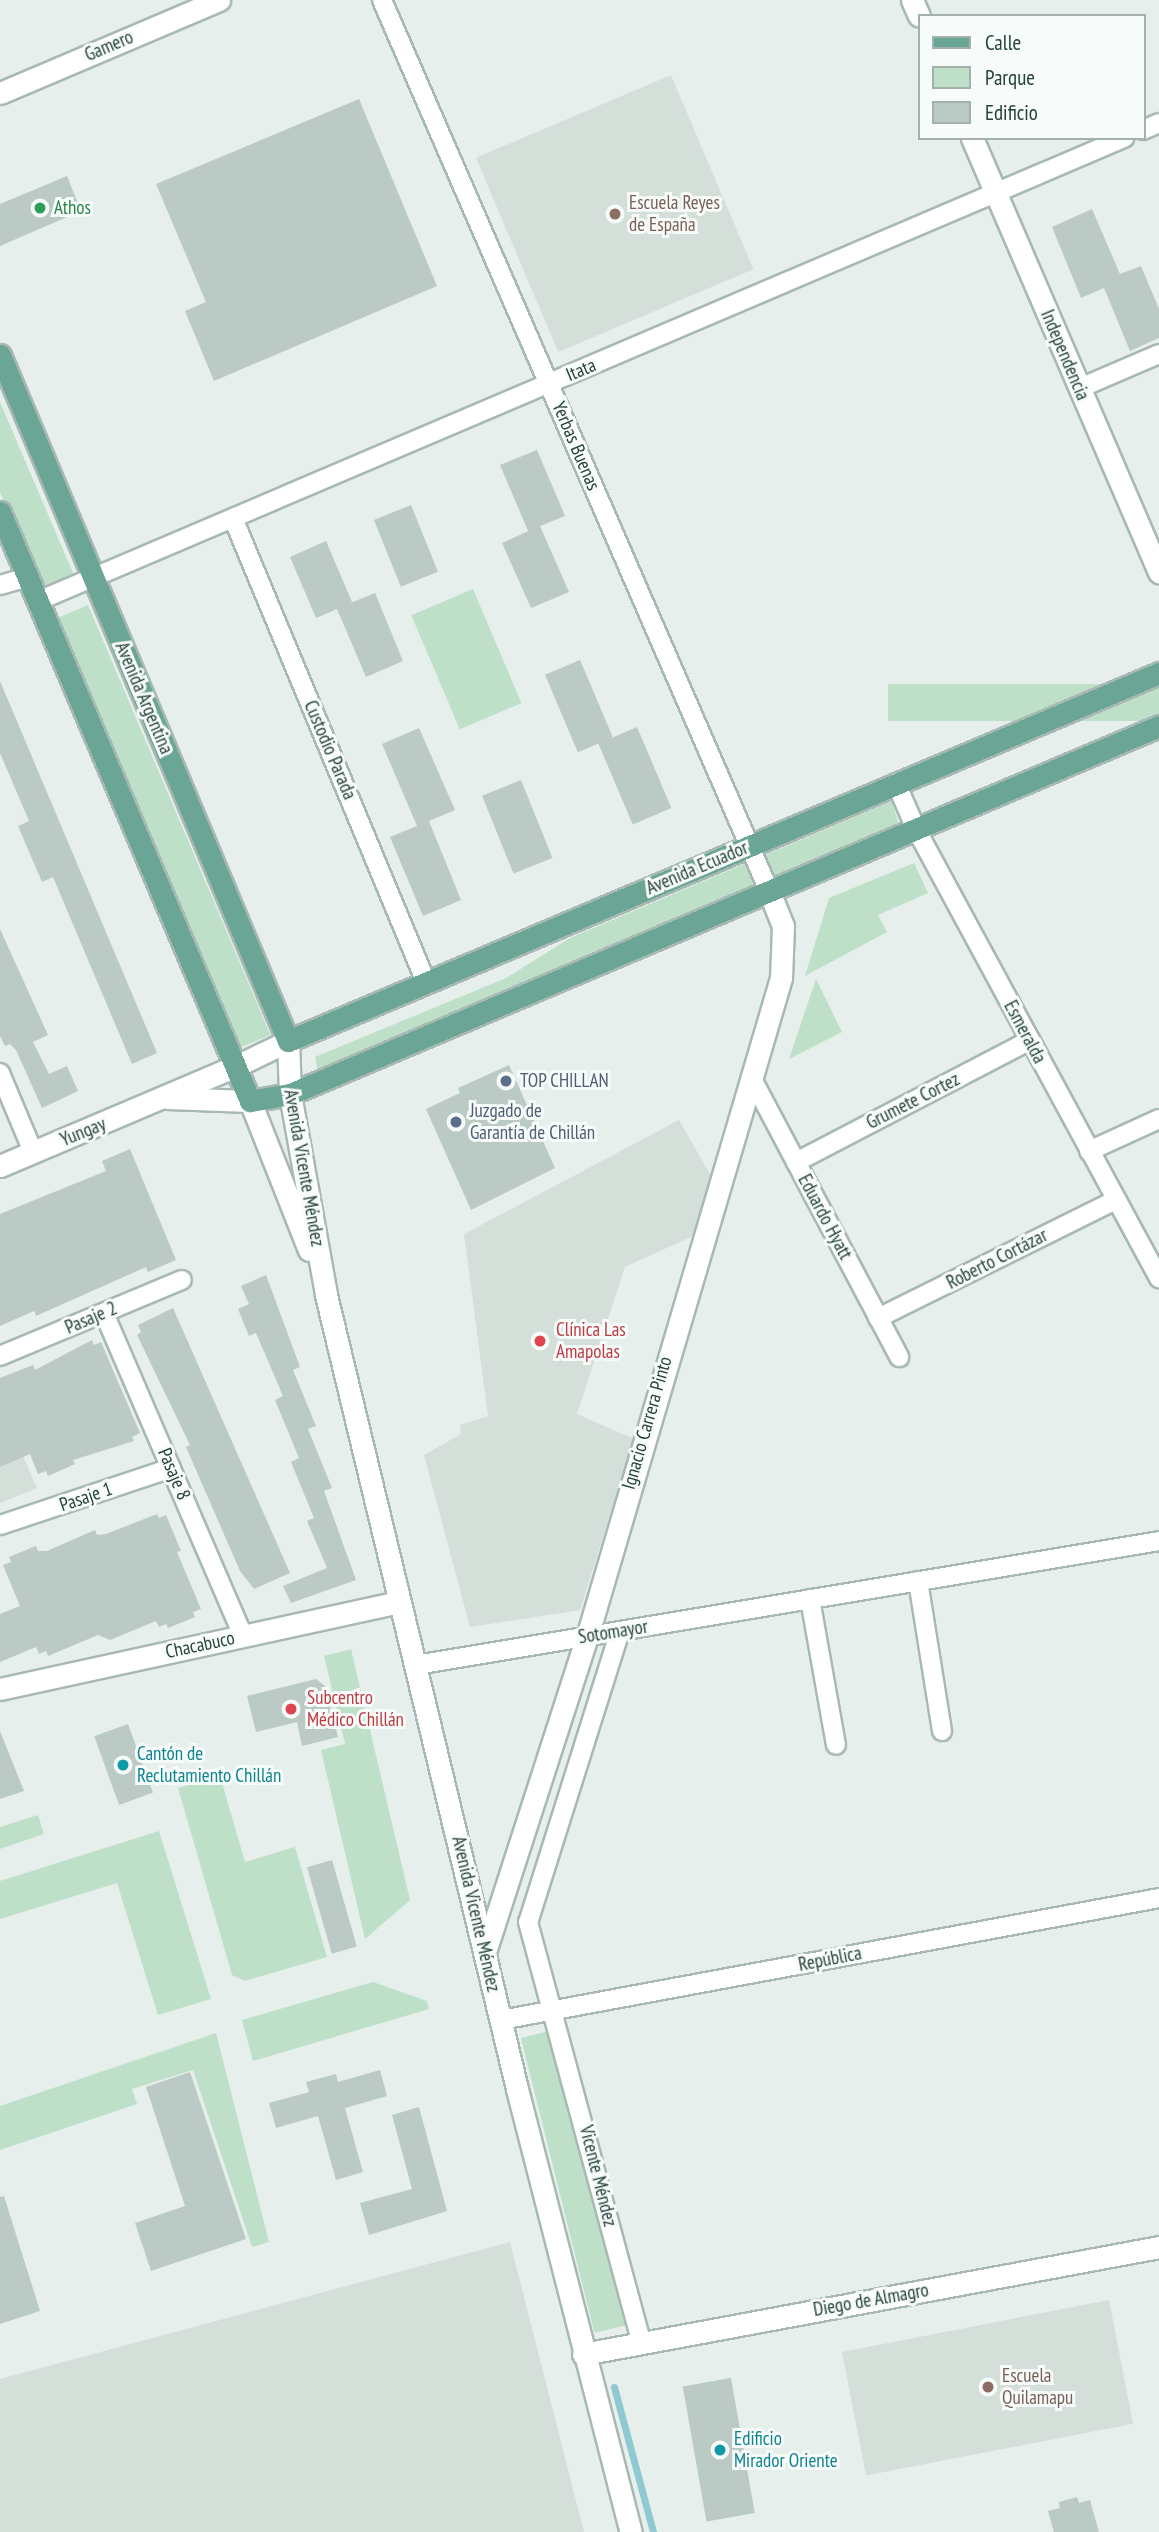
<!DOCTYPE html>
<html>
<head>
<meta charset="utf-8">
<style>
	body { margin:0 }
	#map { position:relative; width:1159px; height:2532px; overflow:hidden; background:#e6efeb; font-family:"PT Sans Narrow",sans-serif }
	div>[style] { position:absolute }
	.built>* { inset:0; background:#d4dfda; transform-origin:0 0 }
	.green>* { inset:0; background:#bfe0c8; transform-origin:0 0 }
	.stream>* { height:7px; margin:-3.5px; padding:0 3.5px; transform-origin:3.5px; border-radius:3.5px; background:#8ec9d4 }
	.building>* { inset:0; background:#bbcac4; transform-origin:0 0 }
	.roads { filter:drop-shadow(2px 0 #a8b8b2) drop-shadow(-2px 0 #a8b8b2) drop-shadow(0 2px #a8b8b2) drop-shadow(0 -2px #a8b8b2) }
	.minor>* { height:18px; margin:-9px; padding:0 9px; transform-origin:9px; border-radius:9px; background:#fff }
	.tertiary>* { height:21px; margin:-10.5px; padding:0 10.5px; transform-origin:10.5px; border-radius:10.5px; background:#fff }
	.secondary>* { height:21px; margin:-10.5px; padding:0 10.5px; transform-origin:10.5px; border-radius:10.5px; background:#fff }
	.primary>* { height:21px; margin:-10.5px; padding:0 10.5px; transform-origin:10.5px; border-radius:10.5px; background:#6aa596 }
	.dots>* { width:19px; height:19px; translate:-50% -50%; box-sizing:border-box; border:4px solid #f7fbf9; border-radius:50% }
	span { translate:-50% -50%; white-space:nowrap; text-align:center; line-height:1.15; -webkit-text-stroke:6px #f7fbf9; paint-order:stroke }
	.street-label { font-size:19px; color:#24423a }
	.education-label { font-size:19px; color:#785e54 }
	.left { translate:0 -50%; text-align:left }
	.leisure-label { font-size:19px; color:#27864d }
	.service-label { font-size:19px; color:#4e5e75 }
	.health-label { font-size:19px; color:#be3a42 }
	.culture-label { font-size:19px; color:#0d838f }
	.legend { position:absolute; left:918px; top:14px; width:228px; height:126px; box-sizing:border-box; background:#f7fbf9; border:2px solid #a3b1ad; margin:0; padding:9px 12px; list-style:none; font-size:21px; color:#24423a }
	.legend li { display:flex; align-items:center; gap:14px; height:35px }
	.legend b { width:35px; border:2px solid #a3b1ad }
</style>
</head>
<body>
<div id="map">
	<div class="built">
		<div style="left:671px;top:75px;width:211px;height:212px;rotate:67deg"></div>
		<div style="clip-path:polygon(679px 1120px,711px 1176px,695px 1235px,625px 1267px,577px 1414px,634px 1439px,580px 1610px,470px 1627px,424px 1455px,461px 1434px,460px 1425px,488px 1416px,464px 1234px)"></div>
		<div style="clip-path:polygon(0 1402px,37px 1488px,0 1503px)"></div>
		<div style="clip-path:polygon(510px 2242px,584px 2532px,0 2532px,0 2379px)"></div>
		<div style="left:1109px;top:2300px;width:126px;height:272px;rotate:79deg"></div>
	</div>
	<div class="green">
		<div style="clip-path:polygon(0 402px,76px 580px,42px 593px,0 492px)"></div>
		<div style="left:473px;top:589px;width:124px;height:67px;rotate:67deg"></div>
		<div style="left:88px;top:605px;width:467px;height:35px;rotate:67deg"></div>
		<div style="left:1159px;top:684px;width:37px;height:271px;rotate:90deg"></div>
		<div style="clip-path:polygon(892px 801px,899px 826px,318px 1073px,315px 1057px,506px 978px,570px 938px)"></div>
		<div style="clip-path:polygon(914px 863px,928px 893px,878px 915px,887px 932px,805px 976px,829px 898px)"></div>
		<div style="clip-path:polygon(816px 979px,842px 1032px,789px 1059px)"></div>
		<div style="clip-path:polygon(351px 1649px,410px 1900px,365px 1939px,321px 1750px,345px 1744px,324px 1656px)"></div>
		<div style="left:577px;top:1663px;width:10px;height:261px;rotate:17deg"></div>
		<div style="clip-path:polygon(220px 1776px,245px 1862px,295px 1847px,327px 1957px,245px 1981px,232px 1975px,178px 1788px)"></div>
		<div style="clip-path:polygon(38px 1815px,44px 1834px,0 1849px,0 1827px)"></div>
		<div style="clip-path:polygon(159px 1831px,211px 1999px,158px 2015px,117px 1883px,0 1919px,0 1881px)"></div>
		<div style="clip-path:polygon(373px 1982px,427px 2001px,429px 2009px,253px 2061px,242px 2020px)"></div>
		<div style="left:553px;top:2030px;width:304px;height:33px;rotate:76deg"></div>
		<div style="clip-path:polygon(216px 2033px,269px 2242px,252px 2247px,193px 2070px,132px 2089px,137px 2104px,0 2150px,0 2106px)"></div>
	</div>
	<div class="stream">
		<div style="left:614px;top:2387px;width:150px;rotate:74.9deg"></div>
	</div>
	<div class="building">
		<div style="clip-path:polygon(359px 99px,437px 286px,214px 381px,185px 311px,206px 302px,156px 184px)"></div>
		<div style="clip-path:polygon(67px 176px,81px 211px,0 246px,0 204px)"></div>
		<div style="clip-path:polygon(1092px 209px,1120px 274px,1141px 266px,1159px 309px,1159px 338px,1130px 351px,1104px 288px,1081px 298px,1052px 227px)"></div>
		<div style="clip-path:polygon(537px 450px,565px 516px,540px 526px,569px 592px,531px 608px,502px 543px,531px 530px,528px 531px,500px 465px)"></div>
		<div style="left:411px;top:505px;width:72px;height:40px;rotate:68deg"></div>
		<div style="clip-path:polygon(326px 541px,352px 602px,348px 604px,375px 593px,403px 661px,366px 677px,337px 609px,316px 618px,290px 557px)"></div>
		<div style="left:580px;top:660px;width:84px;height:38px;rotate:67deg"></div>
		<div style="clip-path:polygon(0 681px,157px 1053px,132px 1064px,53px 877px,42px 882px,18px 826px,29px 821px,0 753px)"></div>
		<div style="left:637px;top:727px;width:88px;height:42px;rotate:67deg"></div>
		<div style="clip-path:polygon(419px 728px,455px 810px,429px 821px,461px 900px,423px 916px,390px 837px,417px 826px,382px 744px)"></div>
		<div style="left:521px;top:780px;width:84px;height:42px;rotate:68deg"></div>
		<div style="clip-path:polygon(0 929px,48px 1035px,33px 1042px,49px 1074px,67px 1066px,78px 1091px,42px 1108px,16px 1050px,10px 1044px,5px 1046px,0 1036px)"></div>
		<div style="clip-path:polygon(509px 1065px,555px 1168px,471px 1210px,426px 1109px,460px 1093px,458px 1088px)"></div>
		<div style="clip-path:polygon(130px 1149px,176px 1260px,148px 1272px,146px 1267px,36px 1316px,34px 1311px,0 1326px,0 1214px,106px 1171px,102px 1161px)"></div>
		<div style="clip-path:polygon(266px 1275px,300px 1367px,293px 1370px,316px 1426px,308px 1429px,332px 1488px,324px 1491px,356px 1580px,291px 1603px,283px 1586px,327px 1568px,307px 1521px,314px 1518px,291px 1462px,299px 1458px,275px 1400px,283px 1396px,256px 1333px,249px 1336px,238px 1309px,249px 1304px,241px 1286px)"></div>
		<div style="clip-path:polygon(173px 1308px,290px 1573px,254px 1589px,240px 1571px,186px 1447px,190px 1445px,137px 1335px,141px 1332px,138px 1325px)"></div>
		<div style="clip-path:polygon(92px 1340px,94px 1345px,101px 1342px,140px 1433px,132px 1437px,134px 1441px,73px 1460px,75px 1464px,48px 1476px,46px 1471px,38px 1474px,30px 1454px,0 1467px,0 1378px,33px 1365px,35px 1370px)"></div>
		<div style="clip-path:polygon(157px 1514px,159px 1518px,166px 1515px,181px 1551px,177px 1552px,201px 1609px,193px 1612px,195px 1617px,168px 1628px,166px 1624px,159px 1627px,156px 1621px,110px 1640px,98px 1635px,48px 1656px,46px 1651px,39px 1654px,36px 1647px,0 1662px,0 1614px,20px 1606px,3px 1565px,11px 1562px,9px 1557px,36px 1546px,38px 1551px,47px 1551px,95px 1530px,97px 1535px,106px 1534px)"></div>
		<div style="clip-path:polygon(316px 1679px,325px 1686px,338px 1737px,302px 1746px,297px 1722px,256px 1732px,247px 1696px)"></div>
		<div style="left:128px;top:1724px;width:73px;height:36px;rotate:70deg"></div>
		<div style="clip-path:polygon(0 1731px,24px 1791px,0 1799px)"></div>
		<div style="left:332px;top:1860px;width:90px;height:26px;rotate:74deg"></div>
		<div style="clip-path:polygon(380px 2070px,387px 2096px,345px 2108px,363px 2172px,336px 2180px,318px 2116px,276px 2128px,269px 2103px,309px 2092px,306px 2082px,336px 2074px,338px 2082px)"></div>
		<div style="clip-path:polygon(190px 2072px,246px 2239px,151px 2271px,135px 2223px,185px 2206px,146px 2087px)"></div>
		<div style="clip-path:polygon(419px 2107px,447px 2211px,369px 2235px,360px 2203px,412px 2189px,392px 2115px)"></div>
		<div style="clip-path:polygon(4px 2196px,40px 2311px,0 2324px,0 2197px)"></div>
		<div style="left:731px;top:2378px;width:137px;height:49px;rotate:80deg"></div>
		<div style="clip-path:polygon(1077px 2497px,1079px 2503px,1090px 2500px,1099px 2532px,1054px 2532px,1048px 2511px,1060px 2508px,1059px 2502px)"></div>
	</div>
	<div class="roads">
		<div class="minor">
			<div style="left:382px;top:0;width:974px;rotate:66.52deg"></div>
			<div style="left:1143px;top:130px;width:17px;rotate:-24deg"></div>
			<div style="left:1080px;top:388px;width:86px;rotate:-23.3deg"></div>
			<div style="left:233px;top:518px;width:503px;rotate:67.42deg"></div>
			<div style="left:0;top:585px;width:29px;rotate:-16deg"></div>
			<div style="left:38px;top:601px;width:1181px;rotate:-23.09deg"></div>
			<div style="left:896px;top:783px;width:50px;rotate:66.5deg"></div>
			<div style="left:916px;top:829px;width:511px;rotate:61.58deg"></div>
			<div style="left:0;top:1073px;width:86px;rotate:67.3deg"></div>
			<div style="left:751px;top:1077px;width:317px;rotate:62.1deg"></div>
			<div style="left:1089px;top:1151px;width:77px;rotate:-24.6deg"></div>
			<div style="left:796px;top:1162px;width:264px;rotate:-27.5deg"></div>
			<div style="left:104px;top:1313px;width:352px;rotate:66.7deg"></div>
			<div style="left:878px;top:1318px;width:266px;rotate:-26.4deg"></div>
			<div style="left:0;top:1356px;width:197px;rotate:-22.7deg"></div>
			<div style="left:0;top:1525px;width:180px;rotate:-18.4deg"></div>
			<div style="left:918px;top:1581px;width:152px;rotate:80.9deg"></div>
			<div style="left:810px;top:1599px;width:148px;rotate:79.9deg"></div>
			<div style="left:620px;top:1631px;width:305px;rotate:107.5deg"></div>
			<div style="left:528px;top:1922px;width:435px;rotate:74.9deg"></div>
			<div style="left:416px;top:1665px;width:753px;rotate:-9.47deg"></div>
			<div style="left:501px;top:2020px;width:669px;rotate:-10.5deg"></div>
		</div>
		<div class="tertiary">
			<div style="left:912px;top:0;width:17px;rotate:66deg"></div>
			<div style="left:0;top:93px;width:238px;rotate:-23deg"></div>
			<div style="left:972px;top:138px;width:473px;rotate:66.7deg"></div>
			<div style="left:167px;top:1098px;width:83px;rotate:2.1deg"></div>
			<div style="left:0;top:1166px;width:256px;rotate:-23deg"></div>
			<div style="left:0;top:1689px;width:409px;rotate:-12.3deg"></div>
			<div style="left:485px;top:1952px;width:331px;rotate:-72.1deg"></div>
			<div style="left:587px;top:1637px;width:687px;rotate:-73.6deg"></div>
			<div style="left:781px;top:978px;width:52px;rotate:-87.8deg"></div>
			<div style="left:783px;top:926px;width:35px;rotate:-112deg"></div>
			<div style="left:583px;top:2354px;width:586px;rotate:-10.52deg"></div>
		</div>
		<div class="secondary">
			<div style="left:236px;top:1066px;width:58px;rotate:-25.7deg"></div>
			<div style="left:288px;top:1041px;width:53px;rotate:87.8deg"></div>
			<div style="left:290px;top:1094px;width:204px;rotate:79.8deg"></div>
			<div style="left:326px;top:1295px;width:817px;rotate:76.47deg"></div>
			<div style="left:517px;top:2089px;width:457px;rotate:75.6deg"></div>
			<div style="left:250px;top:1101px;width:160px;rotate:68.4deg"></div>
		</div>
		<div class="primary">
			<div style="left:0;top:355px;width:744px;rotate:67.23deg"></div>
			<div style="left:288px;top:1041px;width:946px;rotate:-22.9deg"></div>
			<div style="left:0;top:512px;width:640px;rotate:67deg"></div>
			<div style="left:250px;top:1101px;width:41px;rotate:-9.9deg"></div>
			<div style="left:290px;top:1094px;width:944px;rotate:-22.95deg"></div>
		</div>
	</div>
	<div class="dots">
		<div style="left:40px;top:208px;background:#2e9e5b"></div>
		<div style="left:615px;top:214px;background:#8d6e63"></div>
		<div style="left:506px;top:1081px;background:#5c6f8a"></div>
		<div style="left:456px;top:1122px;background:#5c6f8a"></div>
		<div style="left:540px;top:1341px;background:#e0444e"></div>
		<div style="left:291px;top:1709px;background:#e0444e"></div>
		<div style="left:123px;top:1765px;background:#0f9aa8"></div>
		<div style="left:988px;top:2387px;background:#8d6e63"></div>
		<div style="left:720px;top:2450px;background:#0f9aa8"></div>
	</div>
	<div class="street-label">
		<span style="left:109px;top:46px;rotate:-23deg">Gamero</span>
		<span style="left:1065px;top:355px;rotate:67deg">Independencia</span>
		<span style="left:581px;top:370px;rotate:-23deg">Itata</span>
		<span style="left:576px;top:446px;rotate:67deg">Yerbas Buenas</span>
		<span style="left:144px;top:698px;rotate:67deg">Avenida Argentina</span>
		<span style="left:330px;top:750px;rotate:67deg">Custodio Parada</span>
		<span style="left:697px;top:868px;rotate:-23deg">Avenida Ecuador</span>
		<span style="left:1025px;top:1032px;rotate:62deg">Esmeralda</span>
		<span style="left:913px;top:1101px;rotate:-27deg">Grumete Cortez</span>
		<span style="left:83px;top:1132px;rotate:-22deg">Yungay</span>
		<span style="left:304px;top:1168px;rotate:80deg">Avenida Vicente Méndez</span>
		<span style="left:825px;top:1217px;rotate:62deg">Eduardo Hyatt</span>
		<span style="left:997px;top:1259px;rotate:-27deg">Roberto Cortázar</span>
		<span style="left:91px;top:1318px;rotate:-23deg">Pasaje 2</span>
		<span style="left:647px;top:1423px;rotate:-74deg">Ignacio Carrera Pinto</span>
		<span style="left:174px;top:1474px;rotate:67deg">Pasaje 8</span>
		<span style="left:86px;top:1497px;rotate:-19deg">Pasaje 1</span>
		<span style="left:613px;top:1632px;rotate:-9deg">Sotomayor</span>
		<span style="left:200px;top:1645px;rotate:-12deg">Chacabuco</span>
		<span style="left:476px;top:1914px;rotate:77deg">Avenida Vicente Méndez</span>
		<span style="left:830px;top:1959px;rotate:-11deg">República</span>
		<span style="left:598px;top:2176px;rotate:76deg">Vicente Méndez</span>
		<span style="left:871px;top:2300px;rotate:-10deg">Diego de Almagro</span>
	</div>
	<div class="education-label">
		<span class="left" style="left:629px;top:214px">Escuela Reyes<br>de España</span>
		<span class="left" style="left:1002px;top:2387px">Escuela<br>Quilamapu</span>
	</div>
	<div class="leisure-label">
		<span class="left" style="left:54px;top:208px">Athos</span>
	</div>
	<div class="service-label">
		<span class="left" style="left:520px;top:1081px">TOP CHILLAN</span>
		<span class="left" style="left:470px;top:1122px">Juzgado de<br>Garantía de Chillán</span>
	</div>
	<div class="health-label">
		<span class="left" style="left:556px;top:1341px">Clínica Las<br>Amapolas</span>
		<span class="left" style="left:307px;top:1709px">Subcentro<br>Médico Chillán</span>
	</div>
	<div class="culture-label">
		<span class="left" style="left:137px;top:1765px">Cantón de<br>Reclutamiento Chillán</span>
		<span class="left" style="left:734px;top:2450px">Edificio<br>Mirador Oriente</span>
	</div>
	<ul class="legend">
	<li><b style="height:9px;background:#6aa596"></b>Calle</li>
	<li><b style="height:19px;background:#bfe0c8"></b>Parque</li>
	<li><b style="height:19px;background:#bbcac4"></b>Edificio</li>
	</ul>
</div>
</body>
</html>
